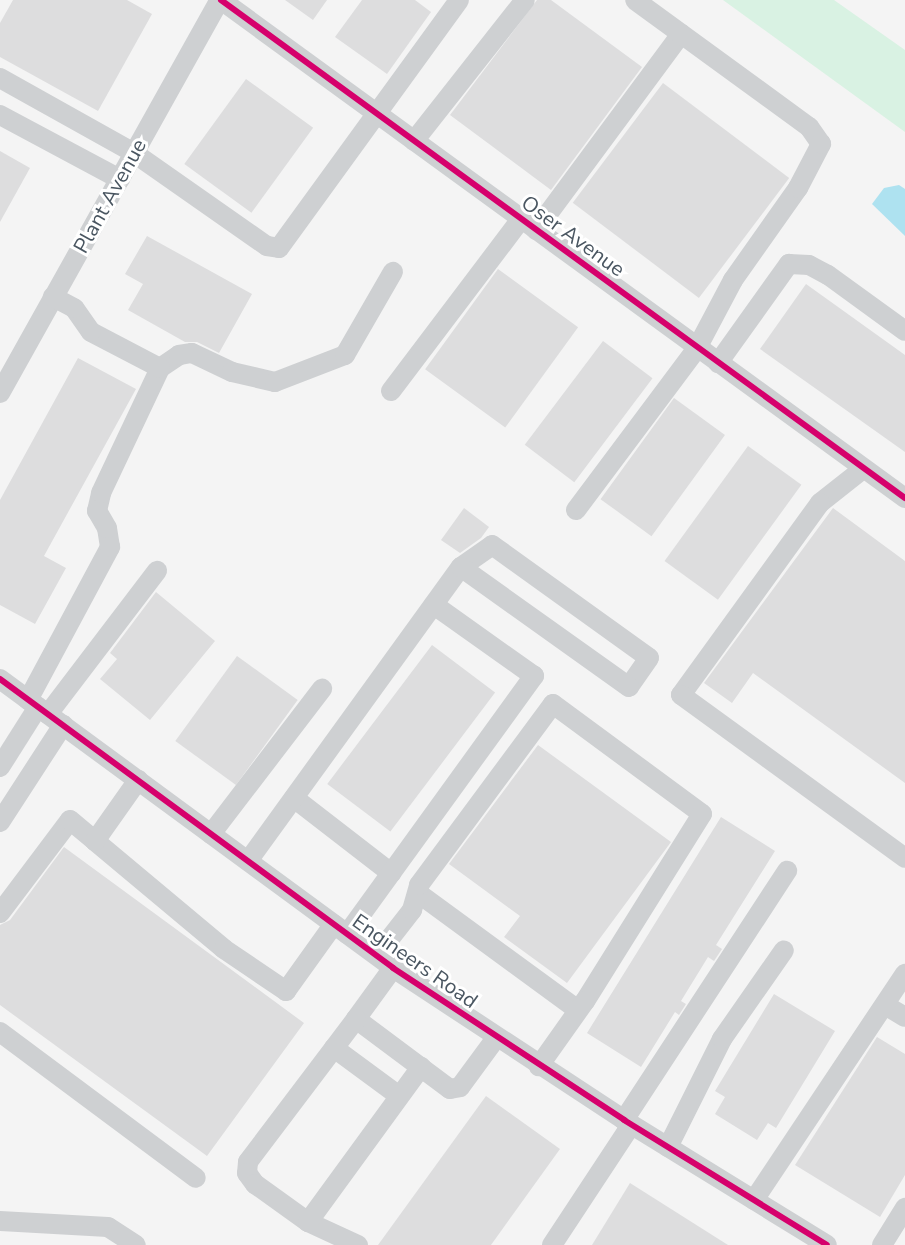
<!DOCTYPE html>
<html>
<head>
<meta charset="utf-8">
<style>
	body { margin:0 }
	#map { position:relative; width:905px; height:1245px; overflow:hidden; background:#f4f4f4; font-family:"Nunito Sans",sans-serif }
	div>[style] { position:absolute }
	.green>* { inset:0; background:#d9f2e3 }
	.water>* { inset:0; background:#aee2f0 }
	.building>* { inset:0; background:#ddddde; transform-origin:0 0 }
	.minor>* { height:20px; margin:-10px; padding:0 10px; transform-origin:10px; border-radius:10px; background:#ced0d2 }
	.cycleway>* { height:6px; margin:-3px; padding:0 3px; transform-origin:3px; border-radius:3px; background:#d6006c }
	span { translate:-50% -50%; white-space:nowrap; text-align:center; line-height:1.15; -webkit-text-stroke:6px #fff; paint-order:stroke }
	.street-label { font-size:21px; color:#4a5661 }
</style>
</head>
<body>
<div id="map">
	<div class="green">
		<div style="clip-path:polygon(723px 0,834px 0,905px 50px,905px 132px)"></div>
	</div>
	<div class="water">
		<div style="clip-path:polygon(899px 185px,905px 189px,905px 236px,872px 204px,884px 188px)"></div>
	</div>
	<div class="building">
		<div style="clip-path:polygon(13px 0,127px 0,152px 14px,98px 111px,0 57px,0 23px)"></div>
		<div style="clip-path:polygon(285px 0,327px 0,313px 20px)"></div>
		<div style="clip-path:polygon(362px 0,415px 0,431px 12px,387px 74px,335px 37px)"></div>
		<div style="clip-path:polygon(537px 0,551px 0,642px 67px,551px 190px,450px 115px)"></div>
		<div style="left:246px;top:79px;width:83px;height:105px;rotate:36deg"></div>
		<div style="left:663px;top:83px;width:158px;height:150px;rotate:37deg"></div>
		<div style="clip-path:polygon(0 151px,30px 168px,0 222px)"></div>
		<div style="clip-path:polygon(147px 236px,252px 294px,219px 353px,197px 342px,185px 342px,128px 310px,143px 284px,125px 274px)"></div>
		<div style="left:498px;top:269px;width:99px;height:124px;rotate:36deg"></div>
		<div style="clip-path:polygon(806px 284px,905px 355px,905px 452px,760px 349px)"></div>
		<div style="left:603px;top:341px;width:62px;height:130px;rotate:37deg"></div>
		<div style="clip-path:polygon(78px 358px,136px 389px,44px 556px,66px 568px,35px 624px,0 605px,0 500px)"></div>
		<div style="left:674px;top:398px;width:63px;height:125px;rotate:36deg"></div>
		<div style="left:748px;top:446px;width:66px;height:142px;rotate:36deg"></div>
		<div style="clip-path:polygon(464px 508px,489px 527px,481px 538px,460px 553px,441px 540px)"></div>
		<div style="clip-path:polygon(833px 508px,905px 561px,905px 783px,753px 673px,732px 703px,704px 683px)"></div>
		<div style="clip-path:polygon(156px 592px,215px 641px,150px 720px,100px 679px,117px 659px,110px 653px)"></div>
		<div style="left:432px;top:645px;width:79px;height:174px;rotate:37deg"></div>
		<div style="left:237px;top:656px;width:75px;height:105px;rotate:36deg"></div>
		<div style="clip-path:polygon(538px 745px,671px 842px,567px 983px,504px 937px,520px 916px,449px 864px)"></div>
		<div style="clip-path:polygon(721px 817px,775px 851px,716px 945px,722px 949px,714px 961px,708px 957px,681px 1001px,686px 1004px,679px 1015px,675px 1012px,641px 1067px,587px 1033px)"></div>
		<div style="clip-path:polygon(64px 847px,304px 1023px,207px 1156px,0 1005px,0 925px,10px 920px)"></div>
		<div style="clip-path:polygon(774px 994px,835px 1031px,776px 1128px,768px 1123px,757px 1140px,715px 1114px,725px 1097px,715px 1091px)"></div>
		<div style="clip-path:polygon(877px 1037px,905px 1054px,905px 1175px,880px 1217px,795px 1165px)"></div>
		<div style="clip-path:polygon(486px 1096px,560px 1149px,491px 1245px,378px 1245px)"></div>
		<div style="clip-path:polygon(630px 1183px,728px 1245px,592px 1245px)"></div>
	</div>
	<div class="minor">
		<div style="left:221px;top:0;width:846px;rotate:36.06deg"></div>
		<div style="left:0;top:78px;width:154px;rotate:29.2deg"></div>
		<div style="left:134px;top:153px;width:162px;rotate:35deg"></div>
		<div style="left:267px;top:246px;width:12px;rotate:9deg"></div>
		<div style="left:279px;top:248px;width:306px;rotate:-54deg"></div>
		<div style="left:0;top:115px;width:136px;rotate:28.1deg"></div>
		<div style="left:414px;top:141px;width:179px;rotate:-51.8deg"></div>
		<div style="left:536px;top:230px;width:244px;rotate:-53.5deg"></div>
		<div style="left:718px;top:363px;width:122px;rotate:-54.4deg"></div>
		<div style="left:789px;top:264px;width:20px;rotate:3deg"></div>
		<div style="left:809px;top:265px;width:21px;rotate:28deg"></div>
		<div style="left:828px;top:275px;width:95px;rotate:36deg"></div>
		<div style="left:160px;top:368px;width:23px;rotate:-34deg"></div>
		<div style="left:179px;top:355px;width:13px;rotate:-9deg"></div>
		<div style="left:192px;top:353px;width:44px;rotate:25.4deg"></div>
		<div style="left:232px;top:372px;width:44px;rotate:13.1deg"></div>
		<div style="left:275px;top:382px;width:75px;rotate:-21.1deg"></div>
		<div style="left:345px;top:355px;width:96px;rotate:-60deg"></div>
		<div style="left:391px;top:391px;width:216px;rotate:-52.9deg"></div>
		<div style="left:0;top:393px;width:450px;rotate:-60.8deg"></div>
		<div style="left:863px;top:469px;width:55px;rotate:141.7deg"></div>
		<div style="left:820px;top:503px;width:237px;rotate:125.9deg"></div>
		<div style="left:681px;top:695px;width:277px;rotate:36deg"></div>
		<div style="left:576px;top:510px;width:202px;rotate:-53.2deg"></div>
		<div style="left:697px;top:348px;width:77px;rotate:-62.1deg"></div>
		<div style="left:733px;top:280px;width:113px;rotate:-54.8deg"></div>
		<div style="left:798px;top:188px;width:50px;rotate:-62.4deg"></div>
		<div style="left:821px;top:144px;width:21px;rotate:-125deg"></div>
		<div style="left:809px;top:127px;width:215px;rotate:-143.9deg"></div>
		<div style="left:0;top:679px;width:488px;rotate:36.3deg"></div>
		<div style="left:393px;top:968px;width:277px;rotate:33.3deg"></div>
		<div style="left:624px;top:1120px;width:238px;rotate:31.6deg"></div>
		<div style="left:28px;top:700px;width:174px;rotate:-61.8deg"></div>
		<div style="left:110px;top:547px;width:19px;rotate:-99deg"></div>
		<div style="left:107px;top:528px;width:20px;rotate:-120deg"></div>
		<div style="left:97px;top:511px;width:18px;rotate:-77deg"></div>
		<div style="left:101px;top:493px;width:138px;rotate:-64.7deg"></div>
		<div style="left:160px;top:368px;width:78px;rotate:-152.4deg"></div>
		<div style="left:91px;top:332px;width:29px;rotate:-125deg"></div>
		<div style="left:74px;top:308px;width:24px;rotate:-152deg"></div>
		<div style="left:48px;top:714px;width:180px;rotate:-52.7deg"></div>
		<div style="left:0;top:767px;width:71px;rotate:-57.7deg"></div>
		<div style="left:294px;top:798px;width:123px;rotate:37.7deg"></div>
		<div style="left:0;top:822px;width:116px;rotate:-57deg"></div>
		<div style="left:211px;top:834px;width:183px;rotate:-52.6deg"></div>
		<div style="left:95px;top:841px;width:168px;rotate:39.9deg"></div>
		<div style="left:224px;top:949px;width:75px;rotate:34.1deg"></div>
		<div style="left:286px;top:991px;width:82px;rotate:-54.4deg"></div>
		<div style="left:248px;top:861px;width:363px;rotate:-54.1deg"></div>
		<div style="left:461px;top:567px;width:38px;rotate:-35deg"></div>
		<div style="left:492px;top:545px;width:193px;rotate:35.7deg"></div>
		<div style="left:649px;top:658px;width:35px;rotate:125deg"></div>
		<div style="left:629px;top:687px;width:206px;rotate:-144.5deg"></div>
		<div style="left:418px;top:893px;width:198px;rotate:36.2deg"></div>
		<div style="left:0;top:913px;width:116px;rotate:-53deg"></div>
		<div style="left:70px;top:820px;width:33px;rotate:40deg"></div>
		<div style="left:95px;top:841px;width:75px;rotate:-54.8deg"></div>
		<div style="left:347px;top:934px;width:319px;rotate:-54.1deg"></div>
		<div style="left:534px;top:676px;width:123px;rotate:-144.6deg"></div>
		<div style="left:377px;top:955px;width:57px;rotate:-52.1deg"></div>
		<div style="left:412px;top:910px;width:26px;rotate:-74deg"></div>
		<div style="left:419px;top:885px;width:225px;rotate:-53.5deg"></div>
		<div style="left:553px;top:704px;width:185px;rotate:36.4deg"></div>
		<div style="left:702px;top:814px;width:221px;rotate:122deg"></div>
		<div style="left:585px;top:1001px;width:80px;rotate:125.3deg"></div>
		<div style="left:393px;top:968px;width:63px;rotate:126deg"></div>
		<div style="left:356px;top:1019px;width:117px;rotate:36.7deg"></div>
		<div style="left:450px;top:1089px;width:10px;rotate:-11deg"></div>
		<div style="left:460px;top:1087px;width:61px;rotate:-53.7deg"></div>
		<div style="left:885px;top:1005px;width:23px;rotate:31deg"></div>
		<div style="left:356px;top:1019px;width:179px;rotate:127.1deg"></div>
		<div style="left:248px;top:1162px;width:11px;rotate:95deg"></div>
		<div style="left:247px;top:1173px;width:14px;rotate:54deg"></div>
		<div style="left:255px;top:1184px;width:65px;rotate:35.6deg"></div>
		<div style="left:308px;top:1222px;width:55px;rotate:24.7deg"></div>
		<div style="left:0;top:1032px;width:244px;rotate:36.7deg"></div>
		<div style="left:334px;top:1048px;width:81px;rotate:36.4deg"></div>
		<div style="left:624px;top:1120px;width:298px;rotate:-56.8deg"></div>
		<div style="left:668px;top:1147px;width:121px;rotate:-63.4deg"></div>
		<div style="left:722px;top:1039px;width:108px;rotate:-55.1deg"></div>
		<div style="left:754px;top:1200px;width:272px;rotate:-56.3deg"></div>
		<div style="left:0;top:1221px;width:108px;rotate:3.2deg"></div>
		<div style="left:108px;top:1227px;width:33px;rotate:33deg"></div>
		<div style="left:308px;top:1222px;width:192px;rotate:-53.9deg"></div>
		<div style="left:552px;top:1245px;width:144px;rotate:-56.6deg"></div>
		<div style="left:882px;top:1245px;width:44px;rotate:-58.1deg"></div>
	</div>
	<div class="cycleway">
		<div style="left:221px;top:0;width:846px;rotate:36.06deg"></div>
		<div style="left:0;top:679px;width:488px;rotate:36.3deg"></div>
		<div style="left:393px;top:968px;width:277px;rotate:33.3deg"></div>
		<div style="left:624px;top:1120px;width:238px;rotate:31.6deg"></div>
	</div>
	<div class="street-label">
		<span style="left:110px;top:196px;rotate:-61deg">Plant Avenue</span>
		<span style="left:573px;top:236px;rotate:36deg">Oser Avenue</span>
		<span style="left:415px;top:961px;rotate:35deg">Engineers Road</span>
	</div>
</div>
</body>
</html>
